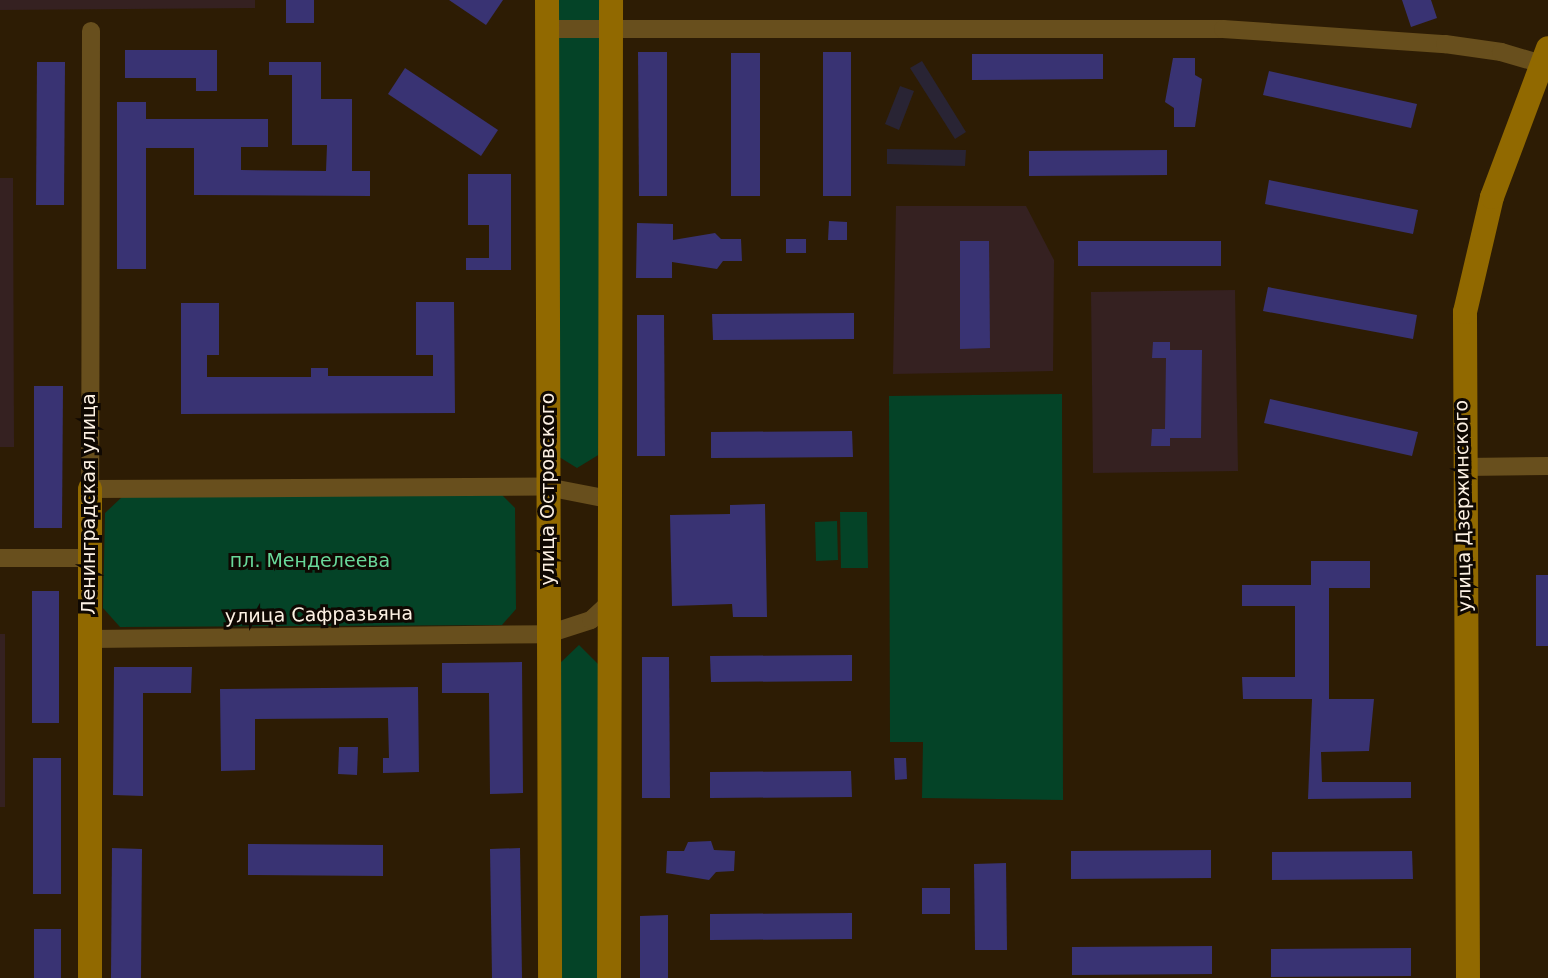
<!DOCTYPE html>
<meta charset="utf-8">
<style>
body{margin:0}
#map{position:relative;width:1548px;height:978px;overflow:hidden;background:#2d1c04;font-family:"DejaVu Sans",sans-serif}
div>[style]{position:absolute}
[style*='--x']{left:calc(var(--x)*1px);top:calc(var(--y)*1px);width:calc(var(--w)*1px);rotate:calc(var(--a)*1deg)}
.industrial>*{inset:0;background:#292434}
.education>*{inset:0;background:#352121}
.green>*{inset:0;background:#044327}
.building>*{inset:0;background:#393373}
.street>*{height:18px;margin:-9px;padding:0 9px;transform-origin:9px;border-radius:9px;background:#684f1d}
.secondary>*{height:24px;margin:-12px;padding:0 12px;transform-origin:12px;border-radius:12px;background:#916900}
span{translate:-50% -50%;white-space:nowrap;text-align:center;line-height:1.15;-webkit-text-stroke:6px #0f0802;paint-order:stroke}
.street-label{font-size:19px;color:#fdf1e3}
.park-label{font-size:19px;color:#69d89a}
</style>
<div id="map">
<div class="industrial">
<div style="clip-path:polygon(922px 61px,966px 132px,955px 139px,910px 68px)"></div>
<div style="clip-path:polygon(900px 86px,914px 91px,899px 130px,885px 124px)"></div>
<div style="clip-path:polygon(887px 149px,966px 150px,965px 166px,887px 164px)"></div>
</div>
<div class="education">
<div style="clip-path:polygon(0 0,255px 0,255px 8px,0 10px)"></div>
<div style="clip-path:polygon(0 178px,13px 178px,14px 447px,0 447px)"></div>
<div style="clip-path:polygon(896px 206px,1026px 206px,1054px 260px,1053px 371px,893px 374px)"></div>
<div style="clip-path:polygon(1235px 290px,1238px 471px,1093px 473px,1091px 292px)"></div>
<div style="clip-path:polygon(0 634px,5px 634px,5px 807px,0 807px)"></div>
</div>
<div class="green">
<div style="clip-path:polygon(557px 0,600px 0,600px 23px,557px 25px)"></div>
<div style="clip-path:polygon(600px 29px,600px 454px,577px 468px,556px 455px,557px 31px)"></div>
<div style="clip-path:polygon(1062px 394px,1063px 800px,922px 798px,923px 742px,890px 742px,889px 396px)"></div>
<div style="clip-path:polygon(502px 495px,515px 508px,516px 609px,502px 625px,120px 627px,103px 608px,105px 513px,122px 497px)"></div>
<div style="clip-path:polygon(840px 512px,867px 512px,868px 568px,841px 568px)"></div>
<div style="clip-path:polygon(837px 521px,838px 560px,816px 561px,815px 522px)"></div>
<div style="clip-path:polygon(579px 645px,599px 665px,599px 978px,559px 978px,558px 665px)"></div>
</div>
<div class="building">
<div style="clip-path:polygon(286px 0,314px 0,314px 23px,286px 23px)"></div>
<div style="clip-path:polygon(449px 0,503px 0,486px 25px)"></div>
<div style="clip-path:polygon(1402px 0,1431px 0,1437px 18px,1411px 27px)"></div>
<div style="clip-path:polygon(125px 50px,217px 50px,217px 91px,196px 91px,196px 78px,125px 78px)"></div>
<div style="clip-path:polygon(638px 52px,667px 52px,667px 196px,639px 196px)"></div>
<div style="clip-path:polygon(823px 52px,851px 52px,851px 196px,823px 196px)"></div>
<div style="clip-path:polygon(731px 53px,760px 53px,760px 196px,731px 196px)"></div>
<div style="clip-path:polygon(972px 54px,1103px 54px,1103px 79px,972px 80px)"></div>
<div style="clip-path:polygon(1173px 58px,1195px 58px,1195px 75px,1202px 79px,1195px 127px,1174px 127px,1174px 108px,1165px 102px)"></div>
<div style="clip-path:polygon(37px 62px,65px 62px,64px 205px,36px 205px)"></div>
<div style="clip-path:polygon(269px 62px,321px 62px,321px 99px,352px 99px,352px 171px,370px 171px,370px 196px,194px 195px,194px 148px,146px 148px,146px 269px,117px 269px,117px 102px,146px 102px,146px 119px,268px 119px,268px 147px,241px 147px,241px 170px,326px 171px,327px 145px,292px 145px,292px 75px,269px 75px)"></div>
<div style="clip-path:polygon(405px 68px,498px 130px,481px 156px,388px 94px)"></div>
<div style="clip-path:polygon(1269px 71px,1417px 104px,1411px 128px,1263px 95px)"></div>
<div style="clip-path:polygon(1167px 150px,1167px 175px,1029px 176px,1029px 151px)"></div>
<div style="clip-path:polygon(468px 174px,511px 174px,511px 270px,466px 270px,466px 258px,489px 258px,489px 225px,468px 225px)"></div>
<div style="clip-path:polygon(1269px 180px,1418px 210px,1413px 234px,1265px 204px)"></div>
<div style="clip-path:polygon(829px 221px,847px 222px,847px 240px,828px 240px)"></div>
<div style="clip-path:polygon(637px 223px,673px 224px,673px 240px,715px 233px,721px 239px,741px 239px,742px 261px,723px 261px,717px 269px,672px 262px,672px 278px,636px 278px)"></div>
<div style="clip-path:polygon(786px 239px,806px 239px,806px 253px,786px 253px)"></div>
<div style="clip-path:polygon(960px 241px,989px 241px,990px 348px,960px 349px)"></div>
<div style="clip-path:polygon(1078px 241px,1221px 241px,1221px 266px,1078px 266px)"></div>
<div style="clip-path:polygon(1268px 287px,1417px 315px,1413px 339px,1263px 311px)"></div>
<div style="clip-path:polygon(416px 302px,454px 302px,455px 413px,181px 414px,181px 303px,219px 303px,219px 355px,207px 355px,207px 377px,311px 377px,311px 368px,328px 368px,328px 376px,433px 376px,433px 355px,416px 355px)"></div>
<div style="clip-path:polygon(854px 313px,854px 339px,713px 340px,712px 314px)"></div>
<div style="clip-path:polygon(637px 315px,664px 315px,665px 456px,637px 456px)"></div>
<div style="clip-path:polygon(1153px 342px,1170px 342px,1170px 350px,1202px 350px,1201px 438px,1170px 438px,1170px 446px,1151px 446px,1152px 429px,1165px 429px,1166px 358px,1152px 358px)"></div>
<div style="clip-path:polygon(34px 386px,63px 386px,62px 528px,34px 528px)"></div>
<div style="clip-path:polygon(1270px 399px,1418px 432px,1412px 456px,1264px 423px)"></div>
<div style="clip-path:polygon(852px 431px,853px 457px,711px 458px,711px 432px)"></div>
<div style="clip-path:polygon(765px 504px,767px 617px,733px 617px,732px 604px,672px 606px,670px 515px,730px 514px,730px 505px)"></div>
<div style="clip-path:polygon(1311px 561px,1370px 561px,1370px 588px,1329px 588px,1329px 699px,1374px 699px,1369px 751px,1321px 752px,1322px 782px,1411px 782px,1411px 798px,1308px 799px,1312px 699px,1243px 699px,1242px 677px,1295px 677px,1295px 606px,1242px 606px,1242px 585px,1311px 585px)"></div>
<div style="clip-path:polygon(1536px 575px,1548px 575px,1548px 646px,1536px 646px)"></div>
<div style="clip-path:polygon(32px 591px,59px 591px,59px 723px,32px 723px)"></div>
<div style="clip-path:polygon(852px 655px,852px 681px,711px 682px,710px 656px)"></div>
<div style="clip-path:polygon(642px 657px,669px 657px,670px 798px,642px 798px)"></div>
<div style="clip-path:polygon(522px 662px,523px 793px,490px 794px,489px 693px,442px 693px,442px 663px)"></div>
<div style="clip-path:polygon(114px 667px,192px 667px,191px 693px,143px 693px,143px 796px,113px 795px)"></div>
<div style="clip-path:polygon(418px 687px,419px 772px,383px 773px,383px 758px,389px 758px,388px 718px,255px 719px,255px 770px,221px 771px,220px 689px)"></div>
<div style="clip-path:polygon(339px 747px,358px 747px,357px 775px,338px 774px)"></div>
<div style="clip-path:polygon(33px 758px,61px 758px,61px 894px,33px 894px)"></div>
<div style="clip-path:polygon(894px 758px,906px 758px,907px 779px,895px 780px)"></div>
<div style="clip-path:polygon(851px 771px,852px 797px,710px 798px,710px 772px)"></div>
<div style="clip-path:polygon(711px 841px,714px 850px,735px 851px,734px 871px,716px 872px,709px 880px,666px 873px,667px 851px,684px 851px,688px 842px)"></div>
<div style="clip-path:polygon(248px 844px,383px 845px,383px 876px,248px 875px)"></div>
<div style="clip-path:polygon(112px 848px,142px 849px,141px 978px,111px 978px)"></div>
<div style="clip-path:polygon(520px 848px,522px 978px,492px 978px,490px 849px)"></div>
<div style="clip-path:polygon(1211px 850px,1211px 878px,1071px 879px,1071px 851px)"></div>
<div style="clip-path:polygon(1412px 851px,1413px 879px,1272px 880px,1272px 852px)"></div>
<div style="clip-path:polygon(1006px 863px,1007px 950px,975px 950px,974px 864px)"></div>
<div style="clip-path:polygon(922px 888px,950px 888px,950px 914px,922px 914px)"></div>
<div style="clip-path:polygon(852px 913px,852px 939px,710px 940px,710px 914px)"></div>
<div style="clip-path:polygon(668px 915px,668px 978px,640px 978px,640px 916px)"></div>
<div style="clip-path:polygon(34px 929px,61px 929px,61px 978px,34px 978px)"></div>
<div style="clip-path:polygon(1212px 946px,1212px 974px,1072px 975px,1072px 947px)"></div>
<div style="clip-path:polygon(1411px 948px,1411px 976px,1271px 977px,1271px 949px)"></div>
</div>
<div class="street">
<div style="--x:548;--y:29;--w:675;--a:0"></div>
<div style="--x:1223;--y:29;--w:223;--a:3.9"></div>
<div style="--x:1445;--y:44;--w:57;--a:8.1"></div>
<div style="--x:1501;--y:52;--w:43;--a:16.3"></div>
<div style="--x:91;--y:31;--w:458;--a:90.1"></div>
<div style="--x:90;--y:489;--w:457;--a:-0.3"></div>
<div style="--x:547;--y:487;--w:62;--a:11.1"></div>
<div style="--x:1464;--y:467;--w:84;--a:-0.7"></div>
<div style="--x:0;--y:558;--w:90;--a:0"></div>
<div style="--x:90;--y:639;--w:458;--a:-0.6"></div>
<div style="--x:548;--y:634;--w:45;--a:-18"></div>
<div style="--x:591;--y:620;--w:23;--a:-43"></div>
</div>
<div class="secondary">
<div style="--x:547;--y:0;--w:978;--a:89.82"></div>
<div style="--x:90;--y:978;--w:489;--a:-90"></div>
<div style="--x:609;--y:978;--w:978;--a:-89.88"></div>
<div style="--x:1468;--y:978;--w:666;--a:-90.26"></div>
<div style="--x:1465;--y:312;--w:118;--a:-76.8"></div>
<div style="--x:1492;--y:197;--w:159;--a:-69.4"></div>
</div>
<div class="street-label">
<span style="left:548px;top:489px;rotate:-90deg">улица Островского</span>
<span style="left:89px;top:504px;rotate:-90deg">Ленинградская улица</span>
<span style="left:1463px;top:506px;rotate:-91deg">улица Дзержинского</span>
<span style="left:319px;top:615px;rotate:-1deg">улица Сафразьяна</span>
</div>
<div class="park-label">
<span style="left:310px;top:561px">пл. Менделеева</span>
</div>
</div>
